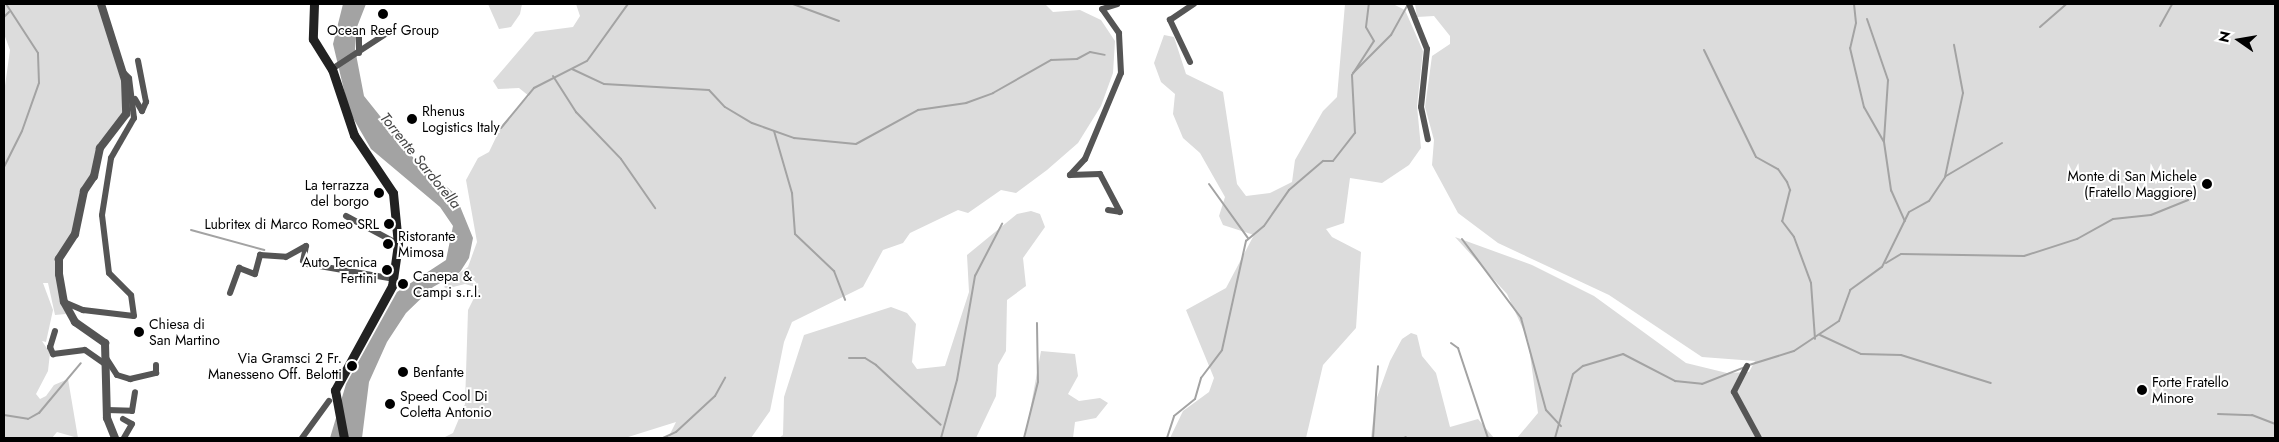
<!DOCTYPE html>
<style>
body{margin:0}
#map{position:relative;width:2279px;height:442px;overflow:hidden;background:#fff;font-family:Jost,sans-serif}
div>[style]{position:absolute}
[style*='--x']{left:calc(var(--x)*1px);top:calc(var(--y)*1px);width:calc(var(--w)*1px);rotate:calc(var(--a)*1deg)}
.green>*{inset:0;background:#dcdcdc}
.water>*{inset:0;background:#a3a3a3}
.stream>*{height:2px;margin:-1px;padding:0 1px;transform-origin:1px;border-radius:1px;background:#a3a3a3}
.minor>*{height:6px;margin:-3px;padding:0 3px;transform-origin:3px;border-radius:3px;background:#555}
.tertiary>*{height:8px;margin:-4px;padding:0 4px;transform-origin:4px;border-radius:4px;background:#555}
.secondary>*{height:9px;margin:-4.5px;padding:0 4.5px;transform-origin:4.5px;border-radius:4.5px;background:#222}
.dots>*{width:14px;height:14px;translate:-50% -50%;box-sizing:border-box;border:2px solid #fff;border-radius:50%}
span{translate:-50% -50%;white-space:nowrap;text-align:center;line-height:1.15;-webkit-text-stroke:4px #fff;paint-order:stroke}
.poi-label{font-size:14px;color:#000}
.left{translate:0 -50%;text-align:left}
.right{translate:-100% -50%;text-align:right}
.water-label{font-size:15px;color:#444;font-style:italic}
.frame{position:absolute;inset:0;border:5px solid #000;pointer-events:none}
.north{position:absolute;left:2214px;top:15px;width:50px;height:50px;-webkit-text-stroke:4px #fff;paint-order:stroke;rotate:283deg;font-size:14px;font-weight:700;line-height:20px;text-align:center;color:#000}
.north::after{content:'';display:block;margin:auto;width:18px;height:22px;background:#000;clip-path:polygon(50% 0,100% 100%,50% 72%,0 100%)}
</style>
<div id="map">
<div class="green">
<div style="clip-path:polygon(4px 4px,98px 4px,123px 86px,122px 119px,101px 140px,77px 228px,59px 253px,60px 301px,66px 314px,55px 315px,48px 283px,43px 283px,53px 310px,46px 342px,42px 341px,50px 353px,48px 371px,36px 394px,40px 399px,46px 396px,54px 385px,68px 379px,78px 438px,57px 432px,52px 438px,4px 438px,4px 93px,10px 50px,4px 34px)"></div>
<div style="clip-path:polygon(488px 4px,522px 4px,520px 14px,511px 27px,499px 29px)"></div>
<div style="clip-path:polygon(576px 4px,1045px 4px,1053px 12px,1080px 10px,1101px 20px,1115px 41px,1113px 73px,1101px 106px,1078px 143px,1047px 170px,1016px 193px,1001px 190px,968px 213px,958px 210px,910px 233px,903px 243px,883px 250px,863px 287px,792px 322px,784px 342px,770px 411px,751px 438px,668px 438px,676px 422px,625px 438px,443px 438px,453px 433px,465px 404px,468px 310px,479px 288px,465px 284px,445px 289px,444px 284px,468px 267px,477px 242px,466px 180px,478px 158px,489px 152px,502px 125px,529px 96px,519px 88px,498px 89px,493px 81px,535px 32px,573px 27px,580px 16px)"></div>
<div style="clip-path:polygon(1345px 4px,1393px 4px,1405px 10px,1423px 51px,1417px 106px,1421px 148px,1409px 165px,1382px 183px,1350px 178px,1344px 223px,1326px 229px,1332px 237px,1361px 252px,1356px 328px,1323px 365px,1306px 438px,1170px 438px,1183px 411px,1209px 392px,1214px 378px,1186px 310px,1226px 288px,1254px 235px,1223px 225px,1219px 216px,1225px 197px,1200px 153px,1183px 138px,1173px 114px,1175px 94px,1161px 82px,1154px 63px,1164px 35px,1174px 37px,1186px 74px,1223px 92px,1237px 184px,1246px 196px,1270px 193px,1292px 182px,1295px 160px,1323px 111px,1337px 97px)"></div>
<div style="clip-path:polygon(1415px 4px,2275px 4px,2275px 438px,1517px 438px,1538px 413px,1528px 340px,1507px 294px,1455px 237px,1532px 265px,1594px 296px,1686px 363px,1727px 373px,1749px 372px,1755px 361px,1702px 357px,1609px 295px,1498px 243px,1458px 213px,1432px 165px,1434px 140px,1425px 107px,1432px 56px,1450px 44px,1450px 36px,1434px 16px,1417px 17px)"></div>
<div style="clip-path:polygon(1031px 211px,1040px 214px,1045px 227px,1023px 258px,1026px 286px,1007px 300px,1006px 351px,998px 365px,996px 396px,976px 438px,779px 438px,783px 435px,784px 397px,804px 335px,891px 307px,907px 313px,916px 324px,912px 362px,917px 369px,945px 366px,969px 292px,967px 255px,1017px 214px)"></div>
<div style="clip-path:polygon(1411px 333px,1417px 335px,1422px 356px,1436px 373px,1450px 427px,1478px 419px,1494px 438px,1371px 438px,1375px 403px,1390px 361px,1402px 339px)"></div>
<div style="clip-path:polygon(1041px 351px,1075px 354px,1078px 376px,1068px 394px,1079px 401px,1100px 398px,1108px 403px,1096px 418px,1075px 422px,1073px 438px,1025px 438px)"></div>
</div>
<div class="water">
<div style="clip-path:polygon(343px 4px,366px 4px,357px 27px,355px 49px,364px 96px,416px 161px,455px 194px,473px 238px,469px 258px,460px 272px,433px 287px,406px 313px,387px 342px,369px 382px,362px 438px,330px 438px,346px 384px,397px 292px,446px 260px,453px 226px,440px 207px,371px 149px,349px 111px,333px 44px)"></div>
</div>
<div class="stream">
<div style="--x:793;--y:4;--w:49;--a:20.3"></div>
<div style="--x:1854;--y:4;--w:19;--a:84"></div>
<div style="--x:1856;--y:23;--w:26;--a:103"></div>
<div style="--x:1850;--y:48;--w:61;--a:76.7"></div>
<div style="--x:1864;--y:107;--w:40;--a:60.3"></div>
<div style="--x:1884;--y:142;--w:49;--a:81.7"></div>
<div style="--x:1891;--y:190;--w:34;--a:66"></div>
<div style="--x:4;--y:17;--w:7;--a:-45"></div>
<div style="--x:1867;--y:19;--w:65;--a:71"></div>
<div style="--x:1888;--y:80;--w:61;--a:93.8"></div>
<div style="--x:2160;--y:26;--w:25;--a:-61"></div>
<div style="--x:2040;--y:27;--w:35;--a:-41"></div>
<div style="--x:1704;--y:50;--w:119;--a:64.1"></div>
<div style="--x:1756;--y:157;--w:25;--a:29"></div>
<div style="--x:1778;--y:169;--w:16;--a:55"></div>
<div style="--x:1787;--y:182;--w:9;--a:69"></div>
<div style="--x:1790;--y:190;--w:32;--a:104"></div>
<div style="--x:1782;--y:221;--w:20;--a:53"></div>
<div style="--x:1794;--y:237;--w:49;--a:69.7"></div>
<div style="--x:1811;--y:283;--w:56;--a:85.9"></div>
<div style="--x:572;--y:69;--w:35;--a:25"></div>
<div style="--x:604;--y:84;--w:105;--a:3.3"></div>
<div style="--x:709;--y:90;--w:23;--a:47"></div>
<div style="--x:725;--y:107;--w:31;--a:31"></div>
<div style="--x:752;--y:123;--w:45;--a:19.7"></div>
<div style="--x:794;--y:138;--w:62;--a:5.5"></div>
<div style="--x:856;--y:144;--w:71;--a:-28.7"></div>
<div style="--x:918;--y:110;--w:49;--a:-8.3"></div>
<div style="--x:966;--y:103;--w:29;--a:-20"></div>
<div style="--x:993;--y:93;--w:67;--a:-29.6"></div>
<div style="--x:1051;--y:60;--w:26;--a:-2"></div>
<div style="--x:1077;--y:59;--w:15;--a:-28"></div>
<div style="--x:1090;--y:52;--w:15;--a:11"></div>
<div style="--x:1353;--y:73;--w:54;--a:-45"></div>
<div style="--x:1391;--y:35;--w:33;--a:-61"></div>
<div style="--x:553;--y:76;--w:43;--a:57.4"></div>
<div style="--x:576;--y:112;--w:65;--a:46.2"></div>
<div style="--x:621;--y:159;--w:60;--a:55.2"></div>
<div style="--x:501;--y:128;--w:52;--a:-50.5"></div>
<div style="--x:534;--y:88;--w:59;--a:-27"></div>
<div style="--x:587;--y:61;--w:70;--a:-54.3"></div>
<div style="--x:774;--y:131;--w:65;--a:73.8"></div>
<div style="--x:792;--y:193;--w:41;--a:85.8"></div>
<div style="--x:795;--y:234;--w:54;--a:43.5"></div>
<div style="--x:834;--y:271;--w:31;--a:69"></div>
<div style="--x:4;--y:167;--w:40;--a:-63.4"></div>
<div style="--x:22;--y:131;--w:51;--a:-70.5"></div>
<div style="--x:39;--y:83;--w:30;--a:-92"></div>
<div style="--x:38;--y:53;--w:59;--a:-123.1"></div>
<div style="--x:1946;--y:176;--w:65;--a:-30.5"></div>
<div style="--x:1209;--y:184;--w:67;--a:54.2"></div>
<div style="--x:191;--y:230;--w:76;--a:15.3"></div>
<div style="--x:1462;--y:239;--w:99;--a:53.2"></div>
<div style="--x:1521;--y:318;--w:95;--a:74.8"></div>
<div style="--x:1546;--y:410;--w:22;--a:47"></div>
<div style="--x:1886;--y:263;--w:17;--a:-31"></div>
<div style="--x:1901;--y:254;--w:123;--a:0.9"></div>
<div style="--x:2024;--y:256;--w:56;--a:-17.8"></div>
<div style="--x:2077;--y:239;--w:41;--a:-29.1"></div>
<div style="--x:2113;--y:219;--w:38;--a:-6"></div>
<div style="--x:2151;--y:215;--w:40;--a:-22"></div>
<div style="--x:1820;--y:335;--w:45;--a:24.9"></div>
<div style="--x:1861;--y:354;--w:40;--a:1.4"></div>
<div style="--x:1901;--y:355;--w:94;--a:17.3"></div>
<div style="--x:1451;--y:343;--w:9;--a:36"></div>
<div style="--x:1458;--y:348;--w:95;--a:71.6"></div>
<div style="--x:849;--y:358;--w:16;--a:0"></div>
<div style="--x:865;--y:358;--w:13;--a:32"></div>
<div style="--x:876;--y:365;--w:88;--a:42.7"></div>
<div style="--x:1749;--y:365;--w:47;--a:-17.3"></div>
<div style="--x:1794;--y:351;--w:54;--a:-33.7"></div>
<div style="--x:1839;--y:321;--w:33;--a:-70"></div>
<div style="--x:1850;--y:290;--w:39;--a:-36"></div>
<div style="--x:1882;--y:267;--w:61;--a:-63.9"></div>
<div style="--x:1909;--y:212;--w:23;--a:-29"></div>
<div style="--x:1929;--y:201;--w:29;--a:-56"></div>
<div style="--x:1945;--y:177;--w:86;--a:-77.9"></div>
<div style="--x:1963;--y:93;--w:49;--a:-100.6"></div>
<div style="--x:2218;--y:414;--w:34;--a:2"></div>
<div style="--x:2252;--y:415;--w:25;--a:21"></div>
<div style="--x:4;--y:415;--w:24;--a:9"></div>
<div style="--x:28;--y:419;--w:13;--a:-29"></div>
<div style="--x:39;--y:413;--w:65;--a:-50"></div>
<div style="--x:663;--y:438;--w:14;--a:-25"></div>
<div style="--x:676;--y:432;--w:53;--a:-42.7"></div>
<div style="--x:715;--y:396;--w:21;--a:-61"></div>
<div style="--x:941;--y:438;--w:60;--a:-74.6"></div>
<div style="--x:957;--y:380;--w:106;--a:-80.2"></div>
<div style="--x:975;--y:276;--w:59;--a:-62.6"></div>
<div style="--x:1024;--y:438;--w:58;--a:-76"></div>
<div style="--x:1038;--y:382;--w:59;--a:-91"></div>
<div style="--x:1167;--y:438;--w:23;--a:-72"></div>
<div style="--x:1174;--y:416;--w:27;--a:-39"></div>
<div style="--x:1195;--y:399;--w:22;--a:-74"></div>
<div style="--x:1201;--y:378;--w:35;--a:-53"></div>
<div style="--x:1222;--y:350;--w:112;--a:-77.6"></div>
<div style="--x:1246;--y:241;--w:23;--a:-40"></div>
<div style="--x:1264;--y:226;--w:44;--a:-55.2"></div>
<div style="--x:1289;--y:190;--w:45;--a:-40.5"></div>
<div style="--x:1323;--y:161;--w:10;--a:0"></div>
<div style="--x:1333;--y:161;--w:36;--a:-52"></div>
<div style="--x:1355;--y:133;--w:58;--a:-93"></div>
<div style="--x:1352;--y:75;--w:40;--a:-57.1"></div>
<div style="--x:1374;--y:41;--w:16;--a:-120"></div>
<div style="--x:1366;--y:27;--w:23;--a:-83"></div>
<div style="--x:1373;--y:438;--w:72;--a:-86"></div>
<div style="--x:1404;--y:438;--w:2;--a:-27"></div>
<div style="--x:1555;--y:438;--w:66;--a:-74.3"></div>
<div style="--x:1573;--y:374;--w:13;--a:-39"></div>
<div style="--x:1583;--y:366;--w:42;--a:-16.7"></div>
<div style="--x:1623;--y:354;--w:59;--a:27.4"></div>
<div style="--x:1675;--y:381;--w:27;--a:6"></div>
<div style="--x:1702;--y:384;--w:46;--a:-21.6"></div>
</div>
<div class="minor">
<div style="--x:1409;--y:4;--w:48;--a:68.2"></div>
<div style="--x:1427;--y:49;--w:58;--a:95.9"></div>
<div style="--x:1421;--y:107;--w:33;--a:78"></div>
<div style="--x:359;--y:37;--w:16;--a:90"></div>
<div style="--x:1190;--y:62;--w:47;--a:-115.5"></div>
<div style="--x:1170;--y:20;--w:29;--a:-34"></div>
<div style="--x:332;--y:69;--w:69;--a:-33.2"></div>
<div style="--x:135;--y:99;--w:14;--a:60"></div>
<div style="--x:142;--y:111;--w:10;--a:-66"></div>
<div style="--x:146;--y:102;--w:42;--a:-101"></div>
<div style="--x:1108;--y:210;--w:12;--a:9"></div>
<div style="--x:1120;--y:212;--w:43;--a:-117.8"></div>
<div style="--x:1100;--y:174;--w:30;--a:178"></div>
<div style="--x:1070;--y:175;--w:22;--a:-47"></div>
<div style="--x:1085;--y:159;--w:93;--a:-67.3"></div>
<div style="--x:1121;--y:73;--w:40;--a:-92.9"></div>
<div style="--x:1119;--y:33;--w:29;--a:-125"></div>
<div style="--x:1102;--y:9;--w:16;--a:-18"></div>
<div style="--x:346;--y:216;--w:59;--a:28.3"></div>
<div style="--x:230;--y:293;--w:27;--a:-70"></div>
<div style="--x:239;--y:268;--w:17;--a:21"></div>
<div style="--x:255;--y:274;--w:20;--a:-75"></div>
<div style="--x:260;--y:255;--w:26;--a:4"></div>
<div style="--x:286;--y:257;--w:23;--a:-29"></div>
<div style="--x:306;--y:246;--w:15;--a:101"></div>
<div style="--x:303;--y:261;--w:6;--a:31"></div>
<div style="--x:308;--y:264;--w:88;--a:9.8"></div>
<div style="--x:64;--y:302;--w:21;--a:23"></div>
<div style="--x:83;--y:310;--w:51;--a:6.7"></div>
<div style="--x:134;--y:316;--w:21;--a:-98"></div>
<div style="--x:131;--y:295;--w:31;--a:-135"></div>
<div style="--x:109;--y:273;--w:58;--a:-96.9"></div>
<div style="--x:102;--y:215;--w:58;--a:-81"></div>
<div style="--x:111;--y:158;--w:46;--a:-60.1"></div>
<div style="--x:134;--y:118;--w:40;--a:-97.1"></div>
<div style="--x:129;--y:78;--w:10;--a:-135"></div>
<div style="--x:55;--y:331;--w:17;--a:107"></div>
<div style="--x:50;--y:347;--w:8;--a:67"></div>
<div style="--x:53;--y:354;--w:32;--a:-7"></div>
<div style="--x:85;--y:350;--w:24;--a:35"></div>
<div style="--x:106;--y:358;--w:20;--a:57"></div>
<div style="--x:117;--y:375;--w:14;--a:17"></div>
<div style="--x:130;--y:379;--w:27;--a:-13"></div>
<div style="--x:156;--y:373;--w:8;--a:-90"></div>
<div style="--x:1747;--y:366;--w:29;--a:117"></div>
<div style="--x:1734;--y:392;--w:52;--a:61.5"></div>
<div style="--x:107;--y:410;--w:25;--a:2"></div>
<div style="--x:132;--y:411;--w:19;--a:-81"></div>
<div style="--x:123;--y:419;--w:10;--a:29"></div>
<div style="--x:132;--y:424;--w:16;--a:120"></div>
<div style="--x:302;--y:438;--w:46;--a:-53.9"></div>
</div>
<div class="tertiary">
<div style="--x:101;--y:4;--w:80;--a:72.5"></div>
<div style="--x:125;--y:80;--w:34;--a:88"></div>
<div style="--x:126;--y:114;--w:43;--a:127.4"></div>
<div style="--x:100;--y:148;--w:29;--a:102"></div>
<div style="--x:94;--y:176;--w:18;--a:124"></div>
<div style="--x:84;--y:191;--w:44;--a:101.8"></div>
<div style="--x:75;--y:234;--w:30;--a:123"></div>
<div style="--x:59;--y:259;--w:15;--a:90"></div>
<div style="--x:59;--y:274;--w:28;--a:80"></div>
<div style="--x:64;--y:302;--w:23;--a:61"></div>
<div style="--x:75;--y:322;--w:37;--a:35"></div>
<div style="--x:105;--y:343;--w:75;--a:88.5"></div>
<div style="--x:107;--y:418;--w:22;--a:68"></div>
</div>
<div class="secondary">
<div style="--x:314;--y:4;--w:35;--a:92"></div>
<div style="--x:313;--y:39;--w:36;--a:58"></div>
<div style="--x:332;--y:69;--w:70;--a:71.6"></div>
<div style="--x:354;--y:135;--w:70;--a:56.1"></div>
<div style="--x:393;--y:193;--w:51;--a:84.4"></div>
<div style="--x:398;--y:244;--w:42;--a:98.1"></div>
<div style="--x:392;--y:286;--w:119;--a:118.7"></div>
<div style="--x:335;--y:390;--w:49;--a:79.4"></div>
</div>
<div class="dots">
<div style="left:383px;top:14px;background:#000"></div>
<div style="left:412px;top:119px;background:#000"></div>
<div style="left:2207px;top:184px;background:#000"></div>
<div style="left:379px;top:193px;background:#000"></div>
<div style="left:389px;top:224px;background:#000"></div>
<div style="left:388px;top:244px;background:#000"></div>
<div style="left:387px;top:270px;background:#000"></div>
<div style="left:403px;top:284px;background:#000"></div>
<div style="left:139px;top:332px;background:#000"></div>
<div style="left:352px;top:366px;background:#000"></div>
<div style="left:403px;top:372px;background:#000"></div>
<div style="left:2142px;top:390px;background:#000"></div>
<div style="left:390px;top:404px;background:#000"></div>
</div>
<div class="poi-label">
<span style="left:383px;top:30px">Ocean Reef Group</span>
<span class="left" style="left:422px;top:119px">Rhenus<br>Logistics Italy</span>
<span class="right" style="left:2197px;top:184px">Monte di San Michele<br>(Fratello Maggiore)</span>
<span class="right" style="left:369px;top:193px">La terrazza<br>del borgo</span>
<span class="right" style="left:379px;top:224px">Lubritex di Marco Romeo SRL</span>
<span class="left" style="left:398px;top:244px">Ristorante<br>Mimosa</span>
<span class="right" style="left:377px;top:270px">Auto Tecnica<br>Fertini</span>
<span class="left" style="left:413px;top:284px">Canepa &amp;<br>Campi s.r.l.</span>
<span class="left" style="left:149px;top:332px">Chiesa di<br>San Martino</span>
<span class="right" style="left:342px;top:366px">Via Gramsci 2 Fr.<br>Manesseno Off. Belotti</span>
<span class="left" style="left:413px;top:372px">Benfante</span>
<span class="left" style="left:2152px;top:390px">Forte Fratello<br>Minore</span>
<span class="left" style="left:400px;top:404px">Speed Cool Di<br>Coletta Antonio</span>
</div>
<div class="water-label">
<span style="left:420px;top:161px;rotate:51deg">Torrente Sardorella</span>
</div>
<div class="frame"></div>
<div class="north">N</div>
</div>
